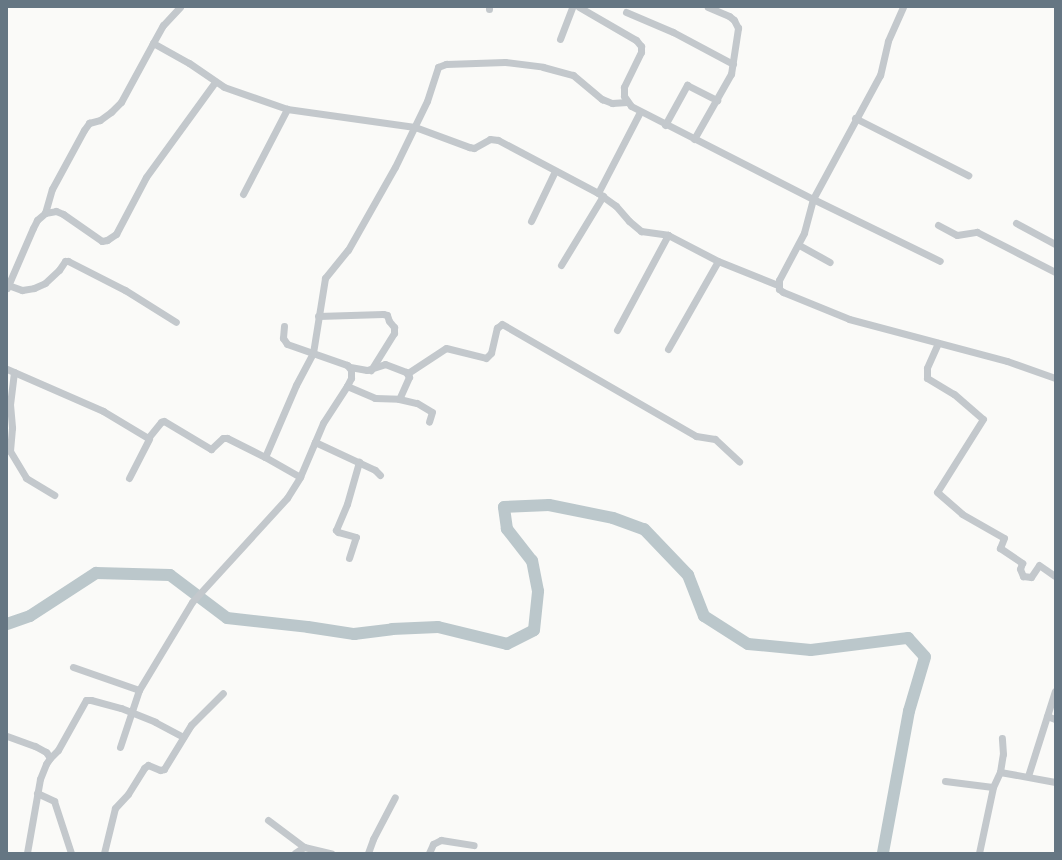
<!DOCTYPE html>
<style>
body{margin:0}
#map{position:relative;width:1062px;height:860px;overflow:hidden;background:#fafaf8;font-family:"Open Sans",sans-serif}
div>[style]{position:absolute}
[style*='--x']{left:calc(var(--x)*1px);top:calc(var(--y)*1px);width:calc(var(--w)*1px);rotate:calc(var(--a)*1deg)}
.river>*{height:12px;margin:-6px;padding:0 6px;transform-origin:6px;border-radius:6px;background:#bbc7cb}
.minor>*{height:7px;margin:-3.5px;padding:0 3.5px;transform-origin:3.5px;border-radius:3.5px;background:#c3c8cc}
span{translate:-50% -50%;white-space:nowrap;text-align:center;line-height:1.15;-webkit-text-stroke:4px #fff;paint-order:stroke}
.frame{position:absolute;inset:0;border:8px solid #657683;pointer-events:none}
</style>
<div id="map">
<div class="river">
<div style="--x:7;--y:624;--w:24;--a:-19"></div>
<div style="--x:30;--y:616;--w:79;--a:-33.1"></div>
<div style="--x:96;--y:573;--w:74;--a:1.5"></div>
<div style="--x:170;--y:575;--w:71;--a:37"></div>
<div style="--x:227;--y:618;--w:81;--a:6.3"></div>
<div style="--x:308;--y:627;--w:47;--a:8.7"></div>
<div style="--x:354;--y:634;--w:38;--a:-7"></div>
<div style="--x:392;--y:629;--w:46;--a:-2.5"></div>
<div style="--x:438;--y:627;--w:71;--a:13.8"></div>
<div style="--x:507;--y:644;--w:30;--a:-27"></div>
<div style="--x:534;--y:630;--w:39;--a:-84"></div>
<div style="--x:538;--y:591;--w:31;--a:-101"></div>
<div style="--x:532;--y:561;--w:41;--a:-128"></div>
<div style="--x:507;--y:529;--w:22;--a:-98"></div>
<div style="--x:504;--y:507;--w:45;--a:-2.5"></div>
<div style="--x:549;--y:505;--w:65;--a:11.5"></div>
<div style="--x:613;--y:518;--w:33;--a:20"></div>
<div style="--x:644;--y:529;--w:64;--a:46.3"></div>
<div style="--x:688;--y:575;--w:44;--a:68.7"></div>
<div style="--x:704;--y:616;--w:52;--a:32.5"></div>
<div style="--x:748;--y:644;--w:63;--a:5.4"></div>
<div style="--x:811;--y:650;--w:98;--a:-7.1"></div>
<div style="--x:908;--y:638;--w:25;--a:48"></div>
<div style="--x:925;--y:657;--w:56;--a:106.5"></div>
<div style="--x:909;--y:711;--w:144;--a:100.4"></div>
</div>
<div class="minor">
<div style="--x:180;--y:7;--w:25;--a:133"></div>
<div style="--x:163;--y:25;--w:21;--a:119"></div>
<div style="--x:153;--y:43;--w:41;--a:29.1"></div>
<div style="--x:189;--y:63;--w:42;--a:34.4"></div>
<div style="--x:224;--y:87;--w:67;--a:19.2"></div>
<div style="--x:287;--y:109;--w:129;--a:8"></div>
<div style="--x:415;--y:127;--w:58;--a:20.3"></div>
<div style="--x:469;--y:147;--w:5;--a:11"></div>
<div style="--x:474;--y:148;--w:18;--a:-29"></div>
<div style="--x:490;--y:139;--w:8;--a:7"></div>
<div style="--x:498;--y:140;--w:113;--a:27.9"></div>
<div style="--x:598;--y:193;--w:22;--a:36"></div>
<div style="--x:616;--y:206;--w:20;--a:49"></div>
<div style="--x:629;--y:221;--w:16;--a:40"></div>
<div style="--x:641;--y:231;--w:27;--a:8"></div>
<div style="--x:668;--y:235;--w:56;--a:27.5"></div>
<div style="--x:718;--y:261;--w:65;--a:21.8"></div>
<div style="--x:579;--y:7;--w:66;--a:30.1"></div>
<div style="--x:636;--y:40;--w:8;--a:50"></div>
<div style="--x:641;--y:46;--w:6;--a:90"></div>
<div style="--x:641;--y:52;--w:39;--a:116"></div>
<div style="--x:624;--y:87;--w:9;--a:90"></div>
<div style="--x:624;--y:96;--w:12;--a:55"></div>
<div style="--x:631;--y:106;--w:204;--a:27.1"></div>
<div style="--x:813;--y:199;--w:35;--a:105"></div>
<div style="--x:804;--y:233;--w:53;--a:118"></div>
<div style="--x:779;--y:280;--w:9;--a:90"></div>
<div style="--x:779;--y:289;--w:5;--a:37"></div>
<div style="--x:783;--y:292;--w:71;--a:22.2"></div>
<div style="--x:849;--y:319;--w:163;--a:14.9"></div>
<div style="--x:1007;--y:361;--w:51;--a:19.5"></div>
<div style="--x:903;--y:7;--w:37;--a:114"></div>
<div style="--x:888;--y:41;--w:35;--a:103"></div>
<div style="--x:880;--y:75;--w:141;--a:118.4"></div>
<div style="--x:813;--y:199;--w:141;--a:26"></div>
<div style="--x:489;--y:9;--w:2;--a:-90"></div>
<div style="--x:626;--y:12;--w:51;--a:23.1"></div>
<div style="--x:673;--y:32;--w:68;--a:28.1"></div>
<div style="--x:560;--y:39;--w:34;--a:-69"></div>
<div style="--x:855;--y:118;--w:127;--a:26.8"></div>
<div style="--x:665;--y:125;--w:46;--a:-61.2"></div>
<div style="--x:687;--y:85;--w:34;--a:27"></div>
<div style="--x:694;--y:139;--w:75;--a:-60.4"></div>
<div style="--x:731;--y:74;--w:47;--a:-81.3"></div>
<div style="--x:738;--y:28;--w:9;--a:-117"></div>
<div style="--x:734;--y:20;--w:6;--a:-141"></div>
<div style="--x:729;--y:16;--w:23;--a:-157"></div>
<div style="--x:598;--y:193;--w:91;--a:-62.6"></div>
<div style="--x:243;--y:194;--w:96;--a:-62.6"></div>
<div style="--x:45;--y:213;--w:25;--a:-74"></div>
<div style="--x:52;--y:189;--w:67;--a:-61.5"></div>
<div style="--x:84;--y:130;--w:9;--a:-54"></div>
<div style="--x:89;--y:123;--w:11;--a:-15"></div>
<div style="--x:100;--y:120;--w:14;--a:-36"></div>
<div style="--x:111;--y:112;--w:14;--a:-45"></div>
<div style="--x:121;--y:102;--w:67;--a:-61.5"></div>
<div style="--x:531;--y:221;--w:55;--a:-64.4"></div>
<div style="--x:1016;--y:223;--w:44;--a:28.3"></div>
<div style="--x:938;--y:225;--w:21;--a:28"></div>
<div style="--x:957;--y:235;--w:20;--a:-9"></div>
<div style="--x:977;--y:232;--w:88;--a:27.1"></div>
<div style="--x:799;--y:245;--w:35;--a:29"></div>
<div style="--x:561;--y:265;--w:81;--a:-58.7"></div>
<div style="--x:8;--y:285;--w:15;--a:20"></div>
<div style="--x:22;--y:290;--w:12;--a:-9"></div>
<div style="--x:34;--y:288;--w:12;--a:-24"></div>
<div style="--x:45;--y:283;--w:19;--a:-43"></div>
<div style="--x:59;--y:270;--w:11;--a:-56"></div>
<div style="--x:65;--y:261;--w:3;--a:0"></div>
<div style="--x:68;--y:261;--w:64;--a:27"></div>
<div style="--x:125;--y:290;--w:60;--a:32.1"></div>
<div style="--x:7;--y:288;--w:65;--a:-66.6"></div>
<div style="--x:33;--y:228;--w:9;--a:-63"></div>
<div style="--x:37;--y:220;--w:11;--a:-41"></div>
<div style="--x:45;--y:213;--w:11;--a:-10"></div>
<div style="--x:56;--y:211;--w:8;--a:23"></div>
<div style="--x:63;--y:214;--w:47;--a:34.7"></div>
<div style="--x:102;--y:241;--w:5;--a:-11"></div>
<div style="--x:107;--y:240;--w:11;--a:-34"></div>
<div style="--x:116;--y:234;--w:64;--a:-62.2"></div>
<div style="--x:146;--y:177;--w:117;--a:-54"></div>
<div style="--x:318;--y:316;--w:65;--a:-1.8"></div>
<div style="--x:383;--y:314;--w:4;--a:14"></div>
<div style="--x:387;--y:315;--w:6;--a:72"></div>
<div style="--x:389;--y:321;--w:8;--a:50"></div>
<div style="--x:394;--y:327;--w:6;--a:90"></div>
<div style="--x:394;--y:333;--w:44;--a:121.9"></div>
<div style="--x:284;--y:326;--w:12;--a:95"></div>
<div style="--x:283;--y:338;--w:7;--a:56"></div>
<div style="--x:287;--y:344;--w:64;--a:19.3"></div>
<div style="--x:347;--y:365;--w:6;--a:51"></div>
<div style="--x:351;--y:370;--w:8;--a:90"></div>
<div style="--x:351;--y:378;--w:9;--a:117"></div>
<div style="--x:347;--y:386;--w:44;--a:123"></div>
<div style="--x:323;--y:423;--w:21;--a:113"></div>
<div style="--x:315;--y:442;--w:66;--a:25"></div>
<div style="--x:375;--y:470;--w:7;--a:45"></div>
<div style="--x:617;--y:330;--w:108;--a:-61.8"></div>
<div style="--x:938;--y:343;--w:27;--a:114"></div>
<div style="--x:927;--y:368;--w:10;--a:90"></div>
<div style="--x:927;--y:378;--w:31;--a:31"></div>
<div style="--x:954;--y:394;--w:38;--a:41"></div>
<div style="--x:983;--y:419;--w:86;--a:122.2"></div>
<div style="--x:937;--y:492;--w:33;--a:41"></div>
<div style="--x:962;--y:514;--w:48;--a:29.7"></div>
<div style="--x:1004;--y:538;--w:11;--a:112"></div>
<div style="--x:1000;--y:548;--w:27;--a:34"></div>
<div style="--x:1022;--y:563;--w:6;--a:108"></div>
<div style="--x:1020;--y:569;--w:8;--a:67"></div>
<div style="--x:1023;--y:576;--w:8;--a:7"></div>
<div style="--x:1031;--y:577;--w:14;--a:-56"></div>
<div style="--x:1039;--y:565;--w:19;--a:35"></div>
<div style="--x:668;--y:349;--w:101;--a:-60.4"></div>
<div style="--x:350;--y:367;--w:17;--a:10"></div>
<div style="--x:367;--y:370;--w:19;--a:-18"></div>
<div style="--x:385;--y:364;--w:22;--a:21"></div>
<div style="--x:406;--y:372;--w:6;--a:59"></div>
<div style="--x:409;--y:377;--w:24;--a:114"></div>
<div style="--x:7;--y:369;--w:105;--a:23.6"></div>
<div style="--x:103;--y:411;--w:52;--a:31"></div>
<div style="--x:148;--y:438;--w:21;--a:-51"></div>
<div style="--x:161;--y:422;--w:3;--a:-18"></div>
<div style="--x:164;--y:421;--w:55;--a:30.8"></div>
<div style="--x:211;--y:449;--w:16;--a:-43"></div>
<div style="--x:223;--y:438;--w:4;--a:0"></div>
<div style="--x:227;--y:438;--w:42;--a:26.6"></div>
<div style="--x:265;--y:457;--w:40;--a:29.7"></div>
<div style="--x:14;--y:372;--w:32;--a:97"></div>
<div style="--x:10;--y:404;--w:24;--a:85"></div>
<div style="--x:12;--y:428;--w:23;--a:95"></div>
<div style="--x:10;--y:451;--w:31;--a:59"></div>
<div style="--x:26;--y:478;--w:33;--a:31"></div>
<div style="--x:408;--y:373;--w:45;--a:-33.3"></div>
<div style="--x:446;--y:348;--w:41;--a:14"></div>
<div style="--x:486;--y:358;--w:7;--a:-45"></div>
<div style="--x:491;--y:353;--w:26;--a:-77"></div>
<div style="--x:497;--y:328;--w:6;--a:-39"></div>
<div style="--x:502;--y:324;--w:224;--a:30"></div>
<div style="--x:696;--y:436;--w:19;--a:9"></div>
<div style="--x:715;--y:439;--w:33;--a:43"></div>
<div style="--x:347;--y:386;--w:30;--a:23"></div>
<div style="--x:375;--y:398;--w:24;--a:2"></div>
<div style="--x:399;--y:399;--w:18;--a:13"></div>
<div style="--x:417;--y:403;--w:17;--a:31"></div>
<div style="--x:432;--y:412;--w:10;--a:107"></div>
<div style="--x:265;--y:457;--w:78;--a:-66.7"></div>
<div style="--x:296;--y:385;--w:36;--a:-62"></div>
<div style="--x:313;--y:353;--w:76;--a:-80.9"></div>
<div style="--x:325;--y:278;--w:36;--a:-51"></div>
<div style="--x:348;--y:250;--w:95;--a:-60.5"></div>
<div style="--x:395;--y:167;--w:73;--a:-64.1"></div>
<div style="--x:427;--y:101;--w:36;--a:-72"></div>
<div style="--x:438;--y:67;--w:9;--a:-21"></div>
<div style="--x:446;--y:64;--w:59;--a:-1.9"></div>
<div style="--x:505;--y:62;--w:38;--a:7"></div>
<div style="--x:543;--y:67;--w:31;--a:15"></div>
<div style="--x:573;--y:75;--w:38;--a:40"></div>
<div style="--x:602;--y:99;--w:11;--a:22"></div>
<div style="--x:612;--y:103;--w:15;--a:-4"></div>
<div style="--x:129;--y:478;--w:44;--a:-62.9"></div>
<div style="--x:349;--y:558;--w:22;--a:-72"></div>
<div style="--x:356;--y:537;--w:19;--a:-164"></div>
<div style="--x:338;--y:532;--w:3;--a:-135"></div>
<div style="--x:336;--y:530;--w:28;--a:-67"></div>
<div style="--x:347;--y:504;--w:44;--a:-74.1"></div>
<div style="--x:73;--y:667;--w:70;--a:19.2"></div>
<div style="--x:139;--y:690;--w:103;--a:-58.9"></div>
<div style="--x:192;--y:602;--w:141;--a:-47.6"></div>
<div style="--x:287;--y:498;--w:25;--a:-58"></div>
<div style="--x:300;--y:477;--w:38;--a:-67"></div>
<div style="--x:1047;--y:716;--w:9;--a:21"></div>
<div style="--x:7;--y:736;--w:30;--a:20"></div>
<div style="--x:35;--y:746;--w:13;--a:29"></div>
<div style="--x:46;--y:752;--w:7;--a:56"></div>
<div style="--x:50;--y:758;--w:7;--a:124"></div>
<div style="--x:46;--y:764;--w:16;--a:112"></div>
<div style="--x:40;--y:779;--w:75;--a:100"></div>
<div style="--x:120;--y:747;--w:60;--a:-71.6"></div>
<div style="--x:50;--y:758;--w:11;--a:-45"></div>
<div style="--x:58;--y:750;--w:57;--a:-60.8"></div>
<div style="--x:86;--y:700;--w:5;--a:0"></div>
<div style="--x:91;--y:700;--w:31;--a:15"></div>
<div style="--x:121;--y:708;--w:37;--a:22"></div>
<div style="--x:155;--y:722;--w:32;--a:28"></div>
<div style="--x:1000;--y:772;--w:56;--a:10.3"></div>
<div style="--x:1028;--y:776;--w:89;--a:-72.4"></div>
<div style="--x:945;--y:781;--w:48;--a:7.1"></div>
<div style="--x:37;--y:793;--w:19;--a:25"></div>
<div style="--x:54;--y:801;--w:55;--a:71.9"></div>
<div style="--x:268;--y:820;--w:45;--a:36.9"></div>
<div style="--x:104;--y:853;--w:46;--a:-76.3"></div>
<div style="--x:115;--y:808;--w:19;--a:-47"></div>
<div style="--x:128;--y:794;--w:31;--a:-58"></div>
<div style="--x:144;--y:768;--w:5;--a:-37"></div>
<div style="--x:148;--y:765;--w:13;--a:23"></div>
<div style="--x:160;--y:770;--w:4;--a:-14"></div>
<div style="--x:164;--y:769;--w:52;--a:-58.5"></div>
<div style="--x:191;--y:725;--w:45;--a:-45"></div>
<div style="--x:295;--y:853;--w:11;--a:-34"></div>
<div style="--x:304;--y:847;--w:28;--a:13"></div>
<div style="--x:368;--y:853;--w:15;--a:-70"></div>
<div style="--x:373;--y:839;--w:47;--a:-62.4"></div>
<div style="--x:429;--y:853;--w:10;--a:-66"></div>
<div style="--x:433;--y:844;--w:9;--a:-27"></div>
<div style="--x:441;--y:840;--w:33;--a:9"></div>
<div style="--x:979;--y:853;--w:67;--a:-78"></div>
<div style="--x:993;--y:787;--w:17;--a:-65"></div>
<div style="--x:1000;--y:772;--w:18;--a:-81"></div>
<div style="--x:1003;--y:754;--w:16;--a:-94"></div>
</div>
<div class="frame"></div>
</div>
